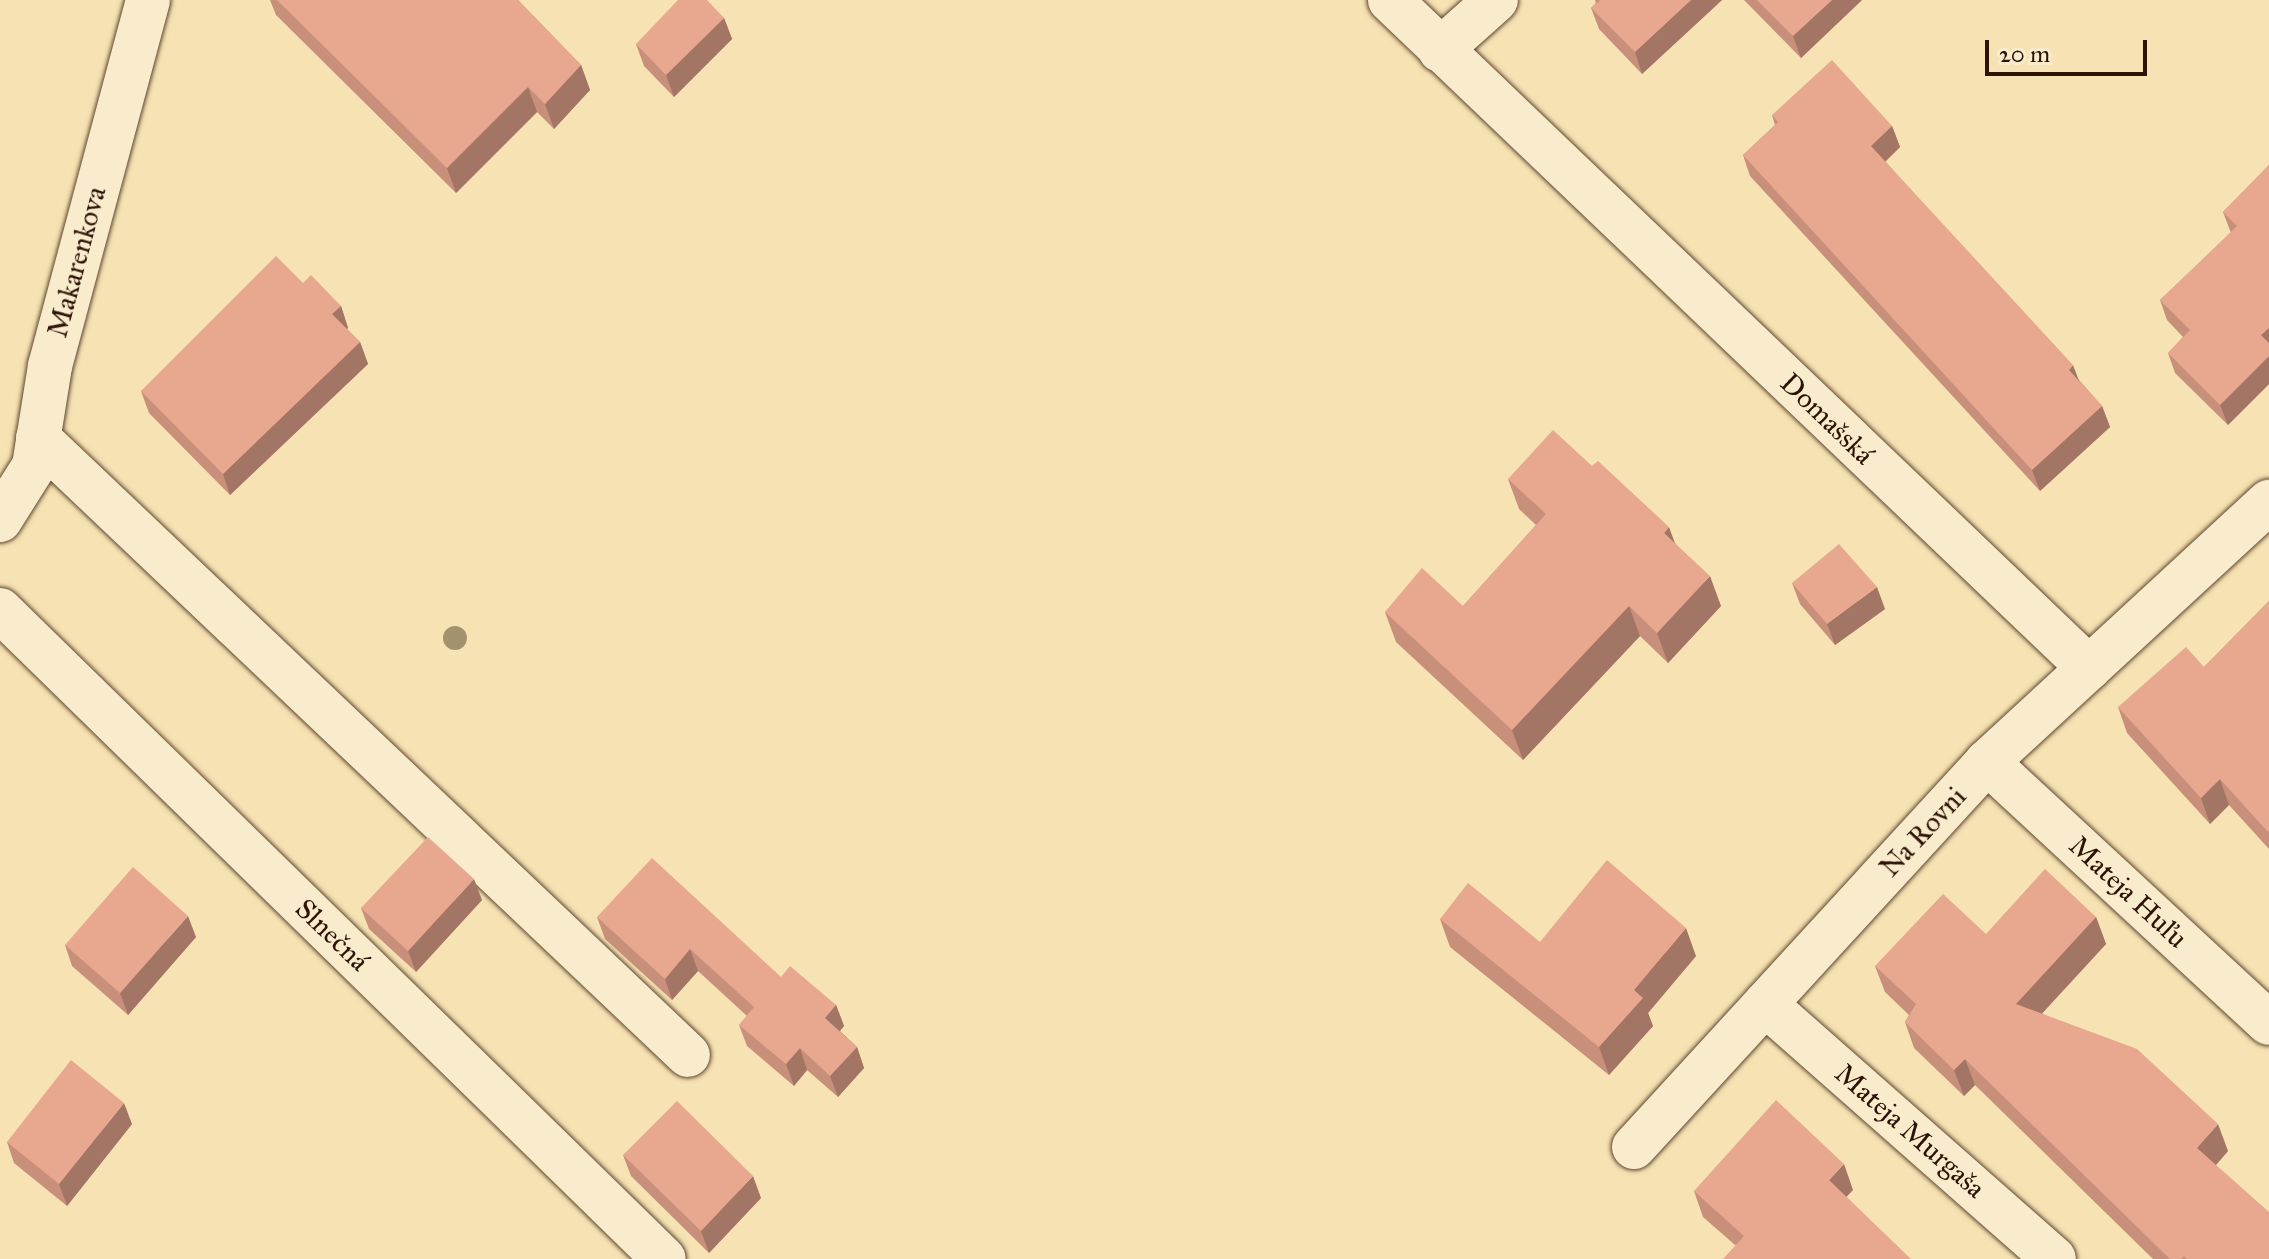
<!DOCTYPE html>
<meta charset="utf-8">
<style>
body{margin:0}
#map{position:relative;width:2269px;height:1259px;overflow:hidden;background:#f6e2b2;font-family:"IM FELL Great Primer",serif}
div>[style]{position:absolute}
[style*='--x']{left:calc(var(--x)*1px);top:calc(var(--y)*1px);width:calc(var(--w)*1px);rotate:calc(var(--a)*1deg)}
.roads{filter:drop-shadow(0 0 2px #5f4730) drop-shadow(0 0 2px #5f4730)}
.minor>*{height:44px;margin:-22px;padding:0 22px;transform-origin:22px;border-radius:22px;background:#f9eccd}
.trees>*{width:24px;height:24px;margin:-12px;border-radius:50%;background:#a2926d}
.wall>*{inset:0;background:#c8907b}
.shaded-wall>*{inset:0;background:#a27564}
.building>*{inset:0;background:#e8a78f}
span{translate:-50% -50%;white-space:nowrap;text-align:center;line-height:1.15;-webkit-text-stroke:6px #f9eccd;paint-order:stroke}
.street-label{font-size:28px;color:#2d1305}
.scale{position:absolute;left:1985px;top:40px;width:162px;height:36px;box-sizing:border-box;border:4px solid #2d1305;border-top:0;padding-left:10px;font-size:24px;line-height:28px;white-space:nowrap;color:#2d1305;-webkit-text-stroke:6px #f9eccd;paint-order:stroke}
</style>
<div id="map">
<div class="roads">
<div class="minor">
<div style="--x:1390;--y:0;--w:967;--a:43.7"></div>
<div style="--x:1440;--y:50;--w:75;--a:-41.8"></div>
<div style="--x:38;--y:438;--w:896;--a:43.51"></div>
<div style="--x:0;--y:520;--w:64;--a:-57.8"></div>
<div style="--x:34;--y:466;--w:101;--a:-80.9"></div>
<div style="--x:50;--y:366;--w:379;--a:-75"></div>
<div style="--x:0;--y:610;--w:928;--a:44.35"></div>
<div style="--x:1987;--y:762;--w:384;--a:42.8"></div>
<div style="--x:1765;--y:1004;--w:385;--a:41.4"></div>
<div style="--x:1634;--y:1147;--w:522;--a:-47.48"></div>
<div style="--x:1987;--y:762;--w:384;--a:-42.7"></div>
</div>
</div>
<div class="trees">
<div style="left:455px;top:638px"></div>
</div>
<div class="wall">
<div style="clip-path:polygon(270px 0,518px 0,581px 65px,590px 90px,554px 129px,537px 112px,456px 193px,276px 15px)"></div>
<div style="clip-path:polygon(1595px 0,1722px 0,1642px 74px,1599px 29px,1591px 8px,1596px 3px)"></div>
<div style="clip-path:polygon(1744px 0,1862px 0,1801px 58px)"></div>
<div style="clip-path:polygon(724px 18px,732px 39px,674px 97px,644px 66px,636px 44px)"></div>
<div style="clip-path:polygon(1772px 115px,1892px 126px,1900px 147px,1885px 161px,2102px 406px,2110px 427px,2040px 491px,1750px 176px,1743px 155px,1775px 125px)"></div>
<div style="clip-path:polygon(2269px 165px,2269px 384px,2228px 425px,2175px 373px,2168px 353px,2183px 337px,2167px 320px,2160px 300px,2231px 233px,2223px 212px)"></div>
<div style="clip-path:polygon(303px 283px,341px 306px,348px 328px,347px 329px,360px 342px,368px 364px,230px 495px,149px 413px,141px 391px)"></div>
<div style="clip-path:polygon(1592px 466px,1675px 543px,1721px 606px,1668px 663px,1640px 636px,1523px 760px,1396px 642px,1385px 612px,1463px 606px,1536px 525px,1519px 509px,1508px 479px)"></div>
<div style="clip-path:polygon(1792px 583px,1885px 609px,1835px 645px,1800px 604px)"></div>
<div style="clip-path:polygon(2269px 601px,2269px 849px,2229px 805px,2210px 824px,2127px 733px,2118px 707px,2204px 667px)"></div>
<div style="clip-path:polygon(482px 900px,416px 972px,369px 929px,361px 908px)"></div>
<div style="clip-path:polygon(597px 917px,781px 977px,836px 1005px,844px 1026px,840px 1031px,857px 1047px,864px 1068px,838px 1097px,807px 1070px,794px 1086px,747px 1046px,739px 1025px,747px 1016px,698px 971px,672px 1000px,605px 939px)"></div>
<div style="clip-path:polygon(2096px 917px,2106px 944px,2042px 1013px,2228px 1151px,2216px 1165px,2269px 1259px,2153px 1259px,1975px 1085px,1964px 1096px,1914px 1048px,1905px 1022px,1909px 1015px,1885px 992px,1875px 966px,1986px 934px)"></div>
<div style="clip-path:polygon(1440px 919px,1540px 942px,1696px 956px,1648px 1013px,1653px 1026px,1609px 1075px,1450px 947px)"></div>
<div style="clip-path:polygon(196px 937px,128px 1015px,72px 966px,65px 945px)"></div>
<div style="clip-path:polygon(132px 1124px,67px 1206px,14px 1163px,7px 1142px)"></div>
<div style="clip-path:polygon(623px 1155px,761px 1198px,709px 1253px,631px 1176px)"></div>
<div style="clip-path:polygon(1853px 1190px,1735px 1245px,1703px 1217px,1694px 1191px)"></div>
</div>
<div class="shaded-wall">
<div style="clip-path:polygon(1691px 0,1722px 0,1642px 74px,1635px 52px)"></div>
<div style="clip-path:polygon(1832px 0,1862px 0,1801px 58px,1793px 36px)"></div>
<div style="clip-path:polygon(724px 18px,732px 39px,674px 97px,666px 75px)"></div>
<div style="clip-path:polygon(581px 65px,590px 90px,554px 129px,545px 104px)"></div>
<div style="clip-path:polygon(528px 87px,537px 112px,456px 193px,447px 168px)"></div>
<div style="clip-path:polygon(1892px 126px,1900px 147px,1879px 168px,1871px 146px)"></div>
<div style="clip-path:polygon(341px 306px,348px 328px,340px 335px,332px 314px)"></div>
<div style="clip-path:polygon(2269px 328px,2269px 355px,2261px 335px)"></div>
<div style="clip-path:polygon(360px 342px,368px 364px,230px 495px,223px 474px)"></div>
<div style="clip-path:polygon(2269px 356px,2269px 384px,2228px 425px,2220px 405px)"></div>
<div style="clip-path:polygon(2073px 365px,2081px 386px,2069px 370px)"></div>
<div style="clip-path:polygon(2102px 406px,2110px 427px,2040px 491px,2032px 470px)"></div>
<div style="clip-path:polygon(1669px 527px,1680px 557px,1664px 533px)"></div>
<div style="clip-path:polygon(1710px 576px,1721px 606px,1668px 663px,1657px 633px)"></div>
<div style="clip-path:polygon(1877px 587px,1885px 609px,1835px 645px,1827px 624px)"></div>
<div style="clip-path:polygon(1629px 606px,1640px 636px,1523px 760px,1512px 730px)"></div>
<div style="clip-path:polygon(2220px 779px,2229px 805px,2210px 824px,2201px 798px)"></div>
<div style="clip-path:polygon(474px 879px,482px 900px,416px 972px,408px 951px)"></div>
<div style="clip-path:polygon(188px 916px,196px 937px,128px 1015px,120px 993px)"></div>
<div style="clip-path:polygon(2096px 917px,2106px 944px,2026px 1031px,2016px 1004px)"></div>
<div style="clip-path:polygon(1686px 928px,1696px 956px,1648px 1013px,1653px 1026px,1609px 1075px,1599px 1047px,1634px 990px)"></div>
<div style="clip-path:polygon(690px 949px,698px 971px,672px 1000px,665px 979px)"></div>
<div style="clip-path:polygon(836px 1005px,844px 1026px,833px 1039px,825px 1018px)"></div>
<div style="clip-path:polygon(857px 1047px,864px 1068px,838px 1097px,830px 1076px)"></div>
<div style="clip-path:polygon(800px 1048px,807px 1070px,794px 1086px,786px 1064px)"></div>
<div style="clip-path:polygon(1965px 1059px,1975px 1085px,1964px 1096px,1954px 1070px)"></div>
<div style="clip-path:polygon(124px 1103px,132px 1124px,67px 1206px,59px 1184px)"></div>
<div style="clip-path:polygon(2218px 1124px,2228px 1151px,2207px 1175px,2197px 1148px)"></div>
<div style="clip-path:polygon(1844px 1164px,1853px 1190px,1838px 1206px,1829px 1180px)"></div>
<div style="clip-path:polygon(753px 1176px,761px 1198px,709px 1253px,701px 1231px)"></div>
</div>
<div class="building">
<div style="clip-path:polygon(277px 0,518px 0,581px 65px,545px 104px,528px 87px,447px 168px)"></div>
<div style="clip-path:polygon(678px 0,707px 0,724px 18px,666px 75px,636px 44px)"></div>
<div style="clip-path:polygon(1599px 0,1691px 0,1635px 52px,1591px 8px,1600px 1px)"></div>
<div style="clip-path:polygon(1757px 0,1832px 0,1793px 36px)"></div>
<div style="clip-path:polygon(1832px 60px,1892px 126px,1871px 146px,2073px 365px,2069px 370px,2102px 406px,2032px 470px,1743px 155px,1778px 122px,1772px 115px)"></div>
<div style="clip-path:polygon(2269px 165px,2269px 328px,2261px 335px,2269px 343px,2269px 356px,2220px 405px,2168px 353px,2190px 330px,2160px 300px,2237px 226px,2223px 212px)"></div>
<div style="clip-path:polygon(276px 256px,303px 283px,311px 275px,341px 306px,332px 314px,360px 342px,223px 474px,141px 391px)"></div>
<div style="clip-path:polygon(1553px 430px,1592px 466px,1598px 461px,1669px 527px,1664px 533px,1710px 576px,1657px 633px,1629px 606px,1512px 730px,1385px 612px,1422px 568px,1463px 606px,1546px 514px,1508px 479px)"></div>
<div style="clip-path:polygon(1839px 544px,1877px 587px,1827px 624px,1792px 583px)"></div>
<div style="clip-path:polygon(2269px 601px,2269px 831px,2268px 832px,2220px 779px,2201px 798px,2118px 707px,2186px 647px,2204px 667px)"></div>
<div style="clip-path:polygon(428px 837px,474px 879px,408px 951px,361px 908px)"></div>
<div style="clip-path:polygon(652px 858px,781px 977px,790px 966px,836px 1005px,825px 1018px,857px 1047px,830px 1076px,800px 1048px,786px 1064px,739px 1025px,754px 1007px,690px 949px,665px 979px,597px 917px)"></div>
<div style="clip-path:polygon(1607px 860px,1686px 928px,1634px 990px,1643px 998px,1599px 1047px,1440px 919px,1468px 883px,1540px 942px)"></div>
<div style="clip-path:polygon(133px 867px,188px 916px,120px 993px,65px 945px)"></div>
<div style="clip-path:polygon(2045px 869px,2096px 917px,2016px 1004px,2137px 1049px,2218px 1124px,2197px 1148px,2269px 1212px,2269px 1259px,2187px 1259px,2184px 1256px,2181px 1259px,2170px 1259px,1965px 1059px,1954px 1070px,1905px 1022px,1916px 1004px,1875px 966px,1943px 894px,1986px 934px)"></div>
<div style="clip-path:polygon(71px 1060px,124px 1103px,59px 1184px,7px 1142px)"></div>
<div style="clip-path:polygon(1776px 1100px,1844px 1164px,1829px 1180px,1911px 1259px,1723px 1259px,1744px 1236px,1694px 1191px)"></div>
<div style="clip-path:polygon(677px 1101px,753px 1176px,701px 1231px,623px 1155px)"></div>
</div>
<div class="street-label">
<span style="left:77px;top:262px;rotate:-75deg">Makarenkova</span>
<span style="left:1827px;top:419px;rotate:44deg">Domašská</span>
<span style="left:1923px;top:832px;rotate:-47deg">Na Rovni</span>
<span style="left:2128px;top:892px;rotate:43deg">Mateja Huľu</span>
<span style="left:332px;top:935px;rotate:44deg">Slnečná</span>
<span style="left:1910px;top:1131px;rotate:41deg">Mateja Murgaša</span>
</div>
<div class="scale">20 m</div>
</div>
